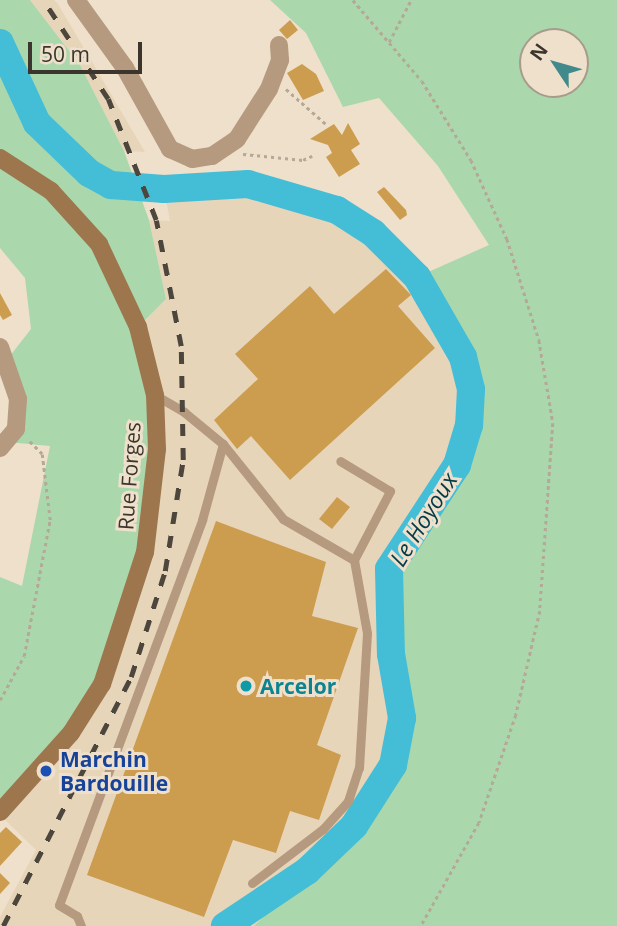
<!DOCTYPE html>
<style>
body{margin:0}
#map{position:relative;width:617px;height:926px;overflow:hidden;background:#efe0cb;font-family:"Open Sans",sans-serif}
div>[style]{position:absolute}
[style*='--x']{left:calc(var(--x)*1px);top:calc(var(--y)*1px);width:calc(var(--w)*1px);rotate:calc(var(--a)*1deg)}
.built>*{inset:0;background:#e7d5ba}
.green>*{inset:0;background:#aad7ac}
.river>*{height:28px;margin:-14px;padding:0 14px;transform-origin:14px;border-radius:14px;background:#44bdd7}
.building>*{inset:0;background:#cd9d4f}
.path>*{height:2.5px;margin-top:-1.25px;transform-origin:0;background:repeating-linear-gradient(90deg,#b4a897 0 3.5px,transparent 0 7px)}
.lane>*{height:9px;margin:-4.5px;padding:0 4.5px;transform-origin:4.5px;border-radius:4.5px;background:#b59a7f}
.street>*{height:18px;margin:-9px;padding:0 9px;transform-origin:9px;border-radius:9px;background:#b59a7f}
.secondary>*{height:18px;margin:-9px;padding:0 9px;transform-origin:9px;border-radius:9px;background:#9e764d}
.rail>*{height:4.5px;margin-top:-2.25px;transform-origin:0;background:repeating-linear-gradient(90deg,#4d463d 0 12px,transparent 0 24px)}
.dots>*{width:19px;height:19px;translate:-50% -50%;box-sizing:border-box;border:4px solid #efe0cb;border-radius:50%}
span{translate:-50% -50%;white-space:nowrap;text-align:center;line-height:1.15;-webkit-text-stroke:6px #efe0cb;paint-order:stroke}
.street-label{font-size:21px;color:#3b352d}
.culture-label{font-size:21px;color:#0d838f;font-weight:700}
.left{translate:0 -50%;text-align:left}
.transit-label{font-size:21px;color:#164399;font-weight:700}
.water-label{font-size:23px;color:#023b46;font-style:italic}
.north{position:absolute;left:519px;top:28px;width:70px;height:70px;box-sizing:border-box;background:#efe0cb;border:2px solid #a79c8c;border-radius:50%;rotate:306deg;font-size:19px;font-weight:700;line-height:28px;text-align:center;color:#3b352d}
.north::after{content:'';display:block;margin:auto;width:24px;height:32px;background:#418a8c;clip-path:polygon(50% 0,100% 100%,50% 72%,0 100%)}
.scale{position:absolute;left:28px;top:42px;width:114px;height:32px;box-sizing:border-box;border:4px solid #3b352d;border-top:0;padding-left:9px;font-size:21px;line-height:24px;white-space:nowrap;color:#3b352d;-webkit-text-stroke:5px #efe0cb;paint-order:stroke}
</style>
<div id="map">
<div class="built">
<div style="clip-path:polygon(30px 0,54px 0,58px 4px,145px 152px,124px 151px,80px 65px)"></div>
<div style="clip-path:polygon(248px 184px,337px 210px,373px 233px,417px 277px,463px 357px,471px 389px,469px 425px,457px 465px,389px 569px,391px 654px,402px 718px,393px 765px,354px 826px,254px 926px,0 926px,0 917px,36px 850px,0 815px,138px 327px,166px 299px,149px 220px,170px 221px,164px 189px)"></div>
</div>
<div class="green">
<div style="clip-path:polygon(0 0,30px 0,80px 65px,124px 151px,149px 220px,166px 299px,138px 327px,155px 395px,154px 504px,102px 684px,0 812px,0 577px,22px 586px,50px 446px,7px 442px,16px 429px,6px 361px,31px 329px,25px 278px,0 248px)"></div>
<div style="clip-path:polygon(evenodd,270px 0,617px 0,617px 926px,254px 926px,354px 826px,393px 765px,402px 718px,391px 654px,389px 569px,457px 465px,469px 425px,471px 389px,463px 357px,417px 277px,489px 245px,438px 166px,379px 98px,343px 107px,306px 33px,270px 0,533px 42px,575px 42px,575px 84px,533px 84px,533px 42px)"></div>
</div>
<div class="river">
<div style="--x:0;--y:43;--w:88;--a:65.2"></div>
<div style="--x:37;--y:123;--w:72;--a:43.9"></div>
<div style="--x:89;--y:173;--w:25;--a:29"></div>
<div style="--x:111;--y:185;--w:53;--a:4.3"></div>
<div style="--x:164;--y:189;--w:84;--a:-3.4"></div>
<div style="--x:248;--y:184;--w:93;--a:16.3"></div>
<div style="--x:337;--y:210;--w:43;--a:32.6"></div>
<div style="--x:373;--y:233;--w:62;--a:45"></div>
<div style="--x:417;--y:277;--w:92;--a:60.1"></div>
<div style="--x:463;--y:357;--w:33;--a:76"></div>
<div style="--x:471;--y:389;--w:36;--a:93"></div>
<div style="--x:469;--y:425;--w:42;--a:106.7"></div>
<div style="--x:457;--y:465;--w:124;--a:123.2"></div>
<div style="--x:389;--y:569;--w:85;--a:88.7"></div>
<div style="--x:391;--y:654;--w:65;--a:80.2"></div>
<div style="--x:402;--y:718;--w:48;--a:100.8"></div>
<div style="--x:393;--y:765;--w:72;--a:122.6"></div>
<div style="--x:354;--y:826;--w:65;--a:136.2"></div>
<div style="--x:307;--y:871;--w:99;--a:146.1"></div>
</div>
<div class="building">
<div style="clip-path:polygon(290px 20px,298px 30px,287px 39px,279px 30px)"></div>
<div style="clip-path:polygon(302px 64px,316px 74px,324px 91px,303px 100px,287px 73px)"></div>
<div style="clip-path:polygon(348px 123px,360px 144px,351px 150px,360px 164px,339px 177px,326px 157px,332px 153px,328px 145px,310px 139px,334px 124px,342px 135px)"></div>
<div style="clip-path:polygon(384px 187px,406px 210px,407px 215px,400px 220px,377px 192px)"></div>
<div style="clip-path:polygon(386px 269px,411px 295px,398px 306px,435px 348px,290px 480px,251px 436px,237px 449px,214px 420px,258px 379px,235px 354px,310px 286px,334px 314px)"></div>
<div style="clip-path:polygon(0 293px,12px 315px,3px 320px,0 315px)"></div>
<div style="clip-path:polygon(337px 497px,350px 507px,332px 529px,319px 519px)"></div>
<div style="clip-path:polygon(216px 521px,326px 562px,312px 616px,358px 628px,317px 745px,341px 755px,319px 820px,290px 811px,276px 853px,233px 840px,204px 917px,87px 875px)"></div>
<div style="clip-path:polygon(6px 827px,22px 842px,0 866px,0 833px)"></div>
<div style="clip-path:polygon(0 873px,10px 883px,0 894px)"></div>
</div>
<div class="path">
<div style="--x:353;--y:0;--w:106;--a:49.6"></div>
<div style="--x:422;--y:81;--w:93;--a:58.2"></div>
<div style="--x:471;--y:160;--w:87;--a:65.5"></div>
<div style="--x:507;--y:239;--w:106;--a:72.4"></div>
<div style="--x:539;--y:340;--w:84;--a:80.4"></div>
<div style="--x:553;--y:423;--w:188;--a:94"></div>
<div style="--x:540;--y:611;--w:107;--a:103"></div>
<div style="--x:516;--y:715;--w:114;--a:108.9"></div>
<div style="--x:479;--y:823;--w:118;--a:119.4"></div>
<div style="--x:389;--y:42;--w:47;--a:-62.4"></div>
<div style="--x:286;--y:89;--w:53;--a:41.2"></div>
<div style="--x:243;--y:154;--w:60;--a:5.7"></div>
<div style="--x:303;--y:160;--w:10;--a:-24"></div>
<div style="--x:0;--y:700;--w:50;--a:-61.4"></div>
<div style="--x:24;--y:656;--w:138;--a:-79.2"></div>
<div style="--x:50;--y:520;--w:66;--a:-96.9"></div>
<div style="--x:42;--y:454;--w:18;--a:-135"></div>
</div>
<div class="lane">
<div style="--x:155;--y:395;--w:34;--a:30"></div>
<div style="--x:184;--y:412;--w:50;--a:39.4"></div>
<div style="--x:223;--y:444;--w:96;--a:51.3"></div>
<div style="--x:283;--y:519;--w:82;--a:30"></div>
<div style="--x:354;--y:560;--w:78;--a:-62.4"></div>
<div style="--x:390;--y:491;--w:58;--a:-149"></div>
<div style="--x:252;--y:883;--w:89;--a:-37.3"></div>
<div style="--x:323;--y:829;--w:38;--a:-48"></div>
<div style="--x:348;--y:801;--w:35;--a:-72"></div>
<div style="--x:359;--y:768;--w:135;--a:-86.6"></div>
<div style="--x:367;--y:633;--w:74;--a:-100.1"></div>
<div style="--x:81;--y:926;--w:11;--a:-112"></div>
<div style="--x:77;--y:916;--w:21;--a:-149"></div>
<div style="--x:59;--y:905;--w:411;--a:-69.6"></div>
<div style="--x:202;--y:520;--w:79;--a:-74.6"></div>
</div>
<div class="street">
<div style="--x:76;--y:0;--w:84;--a:54.2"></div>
<div style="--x:125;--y:68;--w:93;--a:60.9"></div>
<div style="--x:170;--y:149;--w:24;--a:24"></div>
<div style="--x:192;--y:159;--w:20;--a:-9"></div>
<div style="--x:212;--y:156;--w:30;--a:-34"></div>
<div style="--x:237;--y:139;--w:59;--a:-57.4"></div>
<div style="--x:269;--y:89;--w:31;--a:-69"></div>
<div style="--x:280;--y:60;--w:15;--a:-94"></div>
<div style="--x:0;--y:347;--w:55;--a:70.9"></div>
<div style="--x:18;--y:399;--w:30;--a:94"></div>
<div style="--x:16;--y:429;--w:25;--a:130"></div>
</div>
<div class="secondary">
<div style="--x:0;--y:158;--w:61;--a:32.9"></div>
<div style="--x:51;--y:191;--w:72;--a:47.8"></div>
<div style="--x:99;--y:244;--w:92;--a:64.8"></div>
<div style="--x:138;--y:327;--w:70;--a:76"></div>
<div style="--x:155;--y:395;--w:54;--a:87.9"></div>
<div style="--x:157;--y:449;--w:104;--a:96.6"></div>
<div style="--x:145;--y:552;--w:139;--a:108"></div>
<div style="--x:102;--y:684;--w:58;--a:122.3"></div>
<div style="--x:71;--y:733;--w:106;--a:131.9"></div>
</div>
<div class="rail">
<div style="--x:3;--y:926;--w:280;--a:-62.8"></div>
<div style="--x:131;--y:677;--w:111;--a:-72.2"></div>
<div style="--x:165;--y:571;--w:112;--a:-80.8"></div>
<div style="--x:183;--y:460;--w:114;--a:-91"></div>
<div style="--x:181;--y:346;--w:128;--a:-101.2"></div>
<div style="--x:156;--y:220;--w:130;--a:-111.6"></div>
<div style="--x:108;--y:99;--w:118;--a:-123.3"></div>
</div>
<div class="dots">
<div style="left:246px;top:686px;background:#0f9aa8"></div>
<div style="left:46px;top:771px;background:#1a4fb4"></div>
</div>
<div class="street-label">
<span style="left:129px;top:476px;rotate:-86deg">Rue Forges</span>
</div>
<div class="culture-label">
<span class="left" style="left:260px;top:686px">Arcelor</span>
</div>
<div class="transit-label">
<span class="left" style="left:60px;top:771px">Marchin<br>Bardouille</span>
</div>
<div class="water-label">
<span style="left:423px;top:519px;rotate:-58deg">Le Hoyoux</span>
</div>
<div class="north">N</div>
<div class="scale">50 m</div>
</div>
